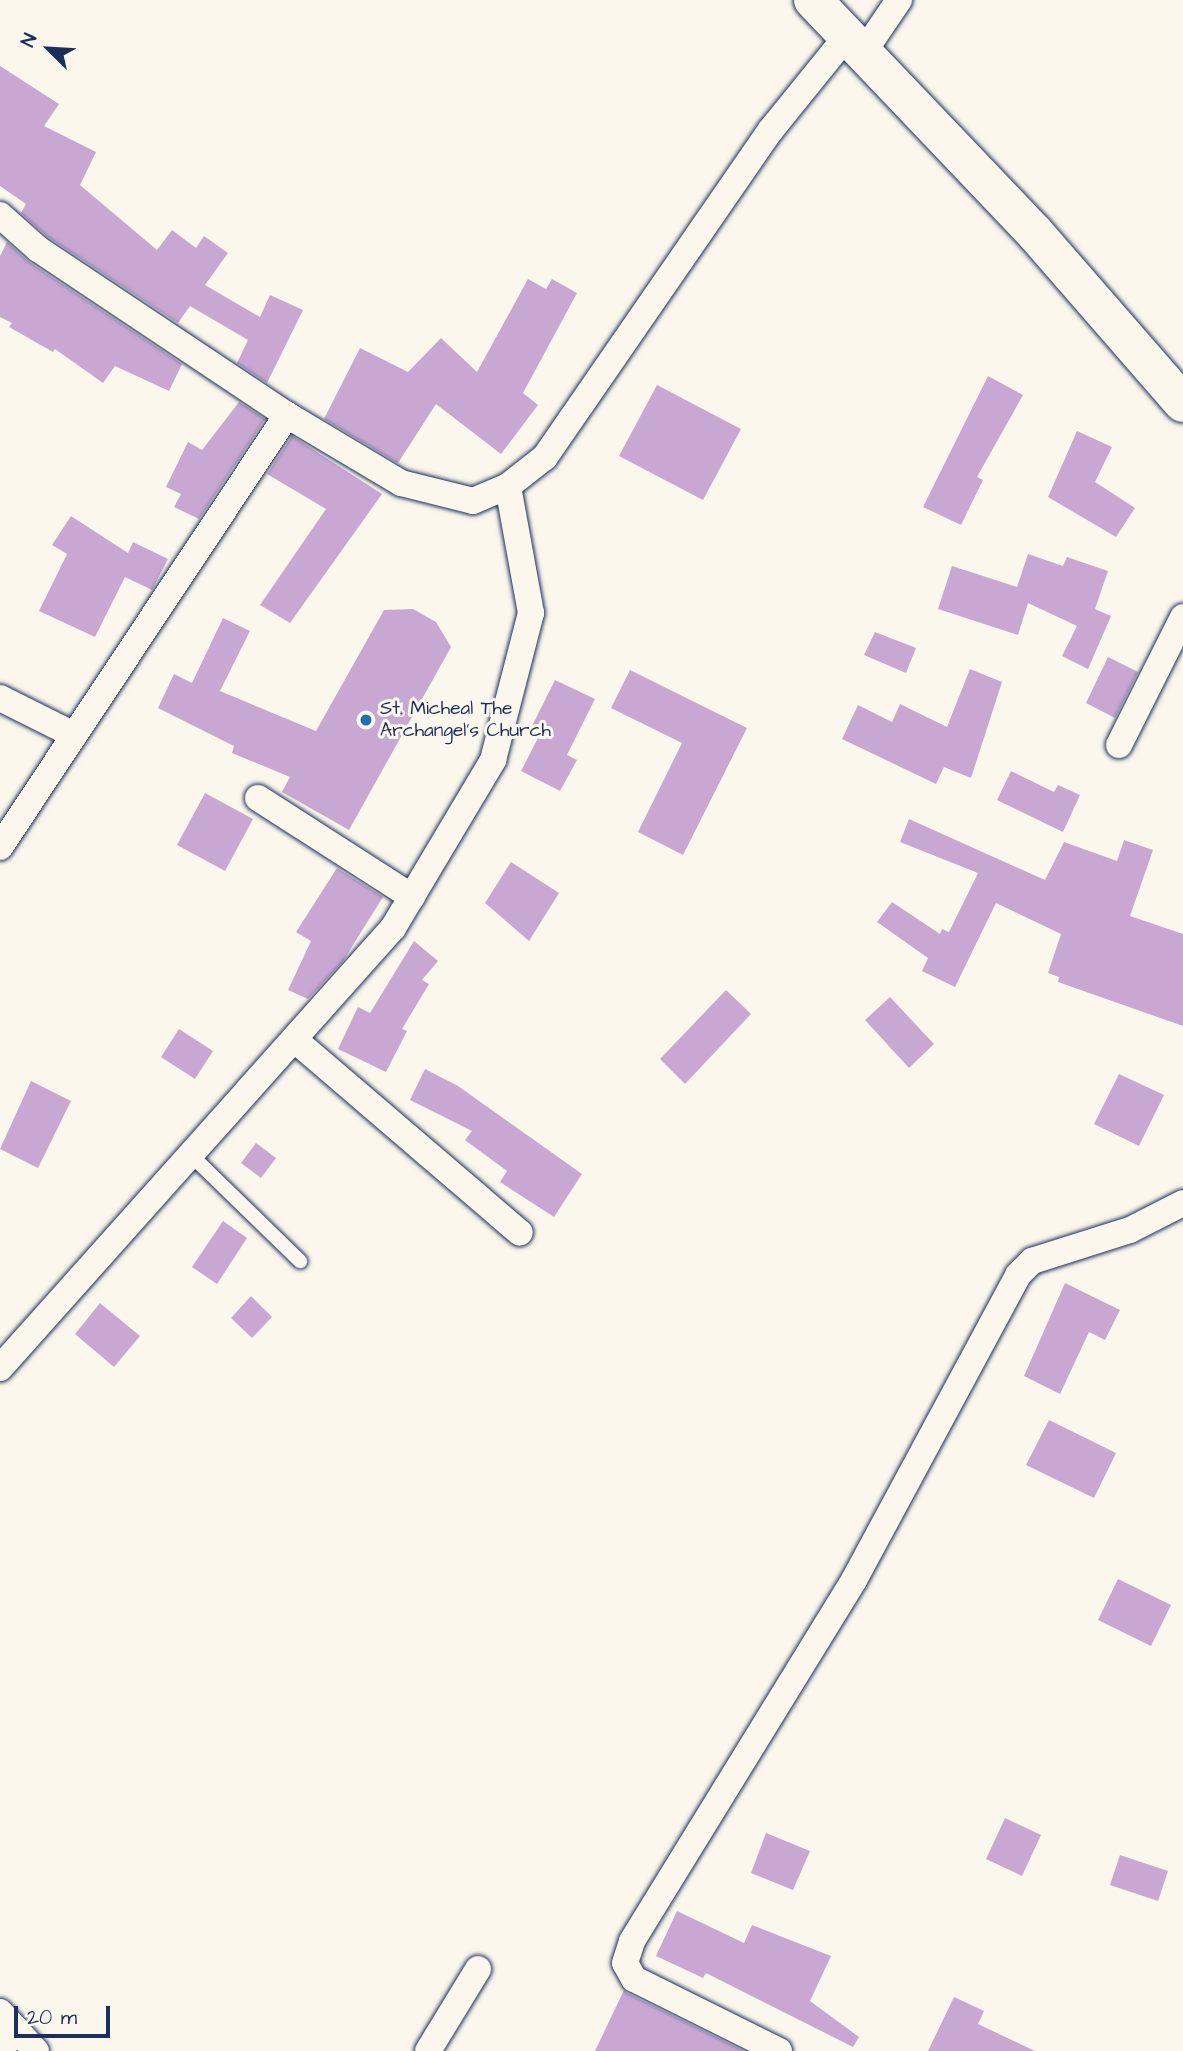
<!DOCTYPE html>
<style>
body{margin:0}
#map{position:relative;width:1183px;height:2051px;overflow:hidden;background:#fbf7ec;font-family:"Architects Daughter",sans-serif}
div>[style]{position:absolute}
[style*='--x']{left:calc(var(--x)*1px);top:calc(var(--y)*1px);width:calc(var(--w)*1px);rotate:calc(var(--a)*1deg)}
.building>*{inset:0;background:#c8a8d3}
.roads{filter:drop-shadow(0 0 2px #1b2f5e) drop-shadow(0 0 2px #1b2f5e)}
.lane>*{height:14px;margin:-7px;padding:0 7px;transform-origin:7px;border-radius:7px;background:#fbf7ec}
.street>*{height:26px;margin:-13px;padding:0 13px;transform-origin:13px;border-radius:13px;background:#fbf7ec}
.secondary>*{height:38px;margin:-19px;padding:0 19px;transform-origin:19px;border-radius:19px;background:#fbf7ec}
.dots>*{width:19px;height:19px;translate:-50% -50%;box-sizing:border-box;border:4px solid #fbf7ec;border-radius:50%}
span{translate:-50% -50%;white-space:nowrap;text-align:center;line-height:1.15;-webkit-text-stroke:6px #fbf7ec;paint-order:stroke}
.poi-label{font-size:19px;color:#1b2f5e}
.left{translate:0 -50%;text-align:left}
.north{position:absolute;left:14px;top:14px;width:70px;height:70px;-webkit-text-stroke:5px #fbf7ec;paint-order:stroke;rotate:294deg;font-size:19px;font-weight:700;line-height:28px;text-align:center;color:#1b2f5e}
.north::after{content:'';display:block;margin:auto;width:24px;height:32px;background:#1b2f5e;clip-path:polygon(50% 0,100% 100%,50% 72%,0 100%)}
.scale{position:absolute;left:14px;top:2006px;width:96px;height:32px;box-sizing:border-box;border:4px solid #1b2f5e;border-top:0;padding-left:9px;font-size:21px;line-height:24px;white-space:nowrap;color:#1b2f5e;-webkit-text-stroke:5px #fbf7ec;paint-order:stroke}
</style>
<div id="map">
<div class="building">
<div style="clip-path:polygon(0 66px,59px 104px,44px 126px,96px 152px,80px 185px,157px 250px,172px 230px,196px 248px,204px 236px,228px 253px,205px 285px,260px 317px,270px 295px,303px 310px,267px 383px,237px 363px,248px 340px,190px 306px,178px 323px,48px 237px,21px 213px,26px 204px,0 186px)"></div>
<div style="clip-path:polygon(7px 242px,29px 262px,182px 364px,169px 391px,115px 366px,103px 383px,55px 349px,53px 352px,9px 327px,12px 323px,0 317px,0 256px)"></div>
<div style="clip-path:polygon(528px 279px,546px 289px,552px 279px,577px 293px,523px 393px,538px 405px,501px 454px,436px 404px,398px 463px,324px 419px,360px 348px,408px 372px,441px 338px,477px 372px)"></div>
<div style="clip-path:polygon(988px 376px,1023px 395px,977px 477px,983px 480px,961px 525px,923px 507px)"></div>
<div style="clip-path:polygon(657px 385px,741px 429px,703px 500px,619px 456px)"></div>
<div style="clip-path:polygon(239px 402px,265px 419px,199px 519px,174px 507px,181px 494px,166px 487px,188px 442px,202px 450px)"></div>
<div style="clip-path:polygon(1077px 431px,1112px 447px,1095px 482px,1135px 508px,1116px 537px,1048px 497px)"></div>
<div style="clip-path:polygon(292px 436px,382px 494px,290px 623px,260px 605px,326px 509px,267px 474px)"></div>
<div style="clip-path:polygon(71px 516px,128px 553px,133px 542px,168px 559px,152px 590px,125px 577px,95px 637px,39px 611px,67px 554px,52px 545px)"></div>
<div style="clip-path:polygon(1028px 554px,1063px 566px,1067px 557px,1108px 571px,1095px 609px,1111px 616px,1088px 669px,1062px 656px,1077px 626px,1028px 603px,1018px 635px,938px 609px,952px 566px,1017px 587px)"></div>
<div style="clip-path:polygon(413px 609px,436px 622px,451px 647px,349px 830px,282px 792px,290px 777px,232px 753px,234px 746px,158px 708px,174px 674px,192px 683px,223px 618px,250px 631px,220px 691px,316px 731px,384px 610px)"></div>
<div style="clip-path:polygon(875px 632px,916px 648px,906px 673px,864px 655px)"></div>
<div style="clip-path:polygon(1108px 657px,1138px 672px,1115px 718px,1086px 703px)"></div>
<div style="clip-path:polygon(970px 669px,1002px 682px,971px 778px,944px 767px,936px 784px,842px 739px,858px 705px,892px 722px,900px 704px,947px 727px)"></div>
<div style="clip-path:polygon(630px 670px,747px 728px,683px 855px,638px 832px,682px 743px,611px 708px)"></div>
<div style="clip-path:polygon(555px 680px,595px 699px,567px 755px,577px 760px,560px 791px,521px 771px,539px 736px,529px 732px)"></div>
<div style="clip-path:polygon(1011px 771px,1054px 792px,1058px 785px,1080px 795px,1063px 832px,997px 800px)"></div>
<div style="clip-path:polygon(205px 793px,253px 819px,225px 871px,177px 845px)"></div>
<div style="clip-path:polygon(909px 819px,1045px 880px,1064px 842px,1117px 861px,1124px 840px,1153px 850px,1130px 916px,1183px 934px,1183px 1026px,1058px 982px,1059px 977px,1048px 973px,1061px 934px,996px 903px,955px 987px,922px 971px,928px 958px,877px 922px,892px 902px,940px 934px,942px 929px,949px 932px,978px 873px,900px 842px)"></div>
<div style="clip-path:polygon(511px 862px,559px 893px,529px 941px,485px 903px)"></div>
<div style="clip-path:polygon(337px 868px,383px 897px,343px 961px,308px 999px,288px 990px,311px 941px,296px 932px)"></div>
<div style="clip-path:polygon(414px 941px,438px 961px,422px 980px,429px 984px,402px 1029px,407px 1031px,386px 1072px,338px 1049px,358px 1007px,370px 1013px)"></div>
<div style="clip-path:polygon(726px 990px,751px 1014px,685px 1084px,660px 1059px)"></div>
<div style="clip-path:polygon(890px 997px,934px 1044px,909px 1068px,865px 1020px)"></div>
<div style="clip-path:polygon(179px 1029px,213px 1051px,195px 1079px,161px 1057px)"></div>
<div style="clip-path:polygon(425px 1069px,458px 1086px,582px 1174px,554px 1217px,500px 1182px,507px 1171px,465px 1140px,472px 1131px,410px 1100px)"></div>
<div style="clip-path:polygon(1119px 1074px,1164px 1095px,1139px 1146px,1094px 1124px)"></div>
<div style="clip-path:polygon(31px 1081px,71px 1101px,38px 1168px,0 1149px)"></div>
<div style="clip-path:polygon(256px 1143px,276px 1158px,261px 1178px,241px 1163px)"></div>
<div style="clip-path:polygon(223px 1221px,247px 1238px,217px 1284px,192px 1267px)"></div>
<div style="clip-path:polygon(1065px 1283px,1120px 1310px,1105px 1340px,1089px 1332px,1060px 1394px,1024px 1376px)"></div>
<div style="clip-path:polygon(251px 1296px,272px 1317px,252px 1338px,231px 1318px)"></div>
<div style="clip-path:polygon(100px 1303px,140px 1336px,114px 1367px,75px 1334px)"></div>
<div style="clip-path:polygon(1049px 1420px,1116px 1453px,1094px 1498px,1026px 1465px)"></div>
<div style="clip-path:polygon(1118px 1579px,1171px 1605px,1151px 1646px,1098px 1620px)"></div>
<div style="clip-path:polygon(1005px 1818px,1041px 1835px,1022px 1876px,986px 1859px)"></div>
<div style="clip-path:polygon(766px 1833px,810px 1851px,793px 1890px,751px 1873px)"></div>
<div style="clip-path:polygon(1120px 1855px,1168px 1871px,1158px 1901px,1110px 1885px)"></div>
<div style="clip-path:polygon(677px 1911px,744px 1943px,752px 1925px,831px 1956px,810px 2001px,859px 2037px,853px 2047px,706px 1973px,703px 1978px,656px 1956px)"></div>
<div style="clip-path:polygon(624px 1990px,627px 1993px,744px 2051px,595px 2051px)"></div>
<div style="clip-path:polygon(954px 1997px,984px 2011px,978px 2024px,1035px 2051px,928px 2051px)"></div>
</div>
<div class="roads">
<div class="lane">
<div style="--x:192;--y:1156;--w:151;--a:44.2"></div>
</div>
<div class="street">
<div style="--x:863;--y:53;--w:64;--a:-55.8"></div>
<div style="--x:0;--y:215;--w:51;--a:41.8"></div>
<div style="--x:38;--y:249;--w:299;--a:33.7"></div>
<div style="--x:287;--y:415;--w:133;--a:30.8"></div>
<div style="--x:401;--y:483;--w:74;--a:14"></div>
<div style="--x:473;--y:501;--w:38;--a:-23"></div>
<div style="--x:508;--y:486;--w:47;--a:-38.1"></div>
<div style="--x:545;--y:457;--w:396;--a:-55.4"></div>
<div style="--x:770;--y:131;--w:122;--a:-51"></div>
<div style="--x:0;--y:698;--w:83;--a:26.6"></div>
<div style="--x:1119;--y:745;--w:143;--a:-63.4"></div>
<div style="--x:258;--y:798;--w:183;--a:32.7"></div>
<div style="--x:0;--y:847;--w:519;--a:-56.4"></div>
<div style="--x:295;--y:1040;--w:296;--a:40.6"></div>
<div style="--x:0;--y:1368;--w:590;--a:-48.23"></div>
<div style="--x:393;--y:928;--w:196;--a:-59.2"></div>
<div style="--x:493;--y:760;--w:152;--a:-75.5"></div>
<div style="--x:531;--y:613;--w:129;--a:-100.3"></div>
<div style="--x:0;--y:2012;--w:53;--a:47.3"></div>
<div style="--x:1;--y:2051;--w:27;--a:-59"></div>
<div style="--x:428;--y:2051;--w:96;--a:-58.6"></div>
<div style="--x:779;--y:2051;--w:162;--a:-153.6"></div>
<div style="--x:634;--y:1979;--w:18;--a:-119"></div>
<div style="--x:625;--y:1963;--w:23;--a:-72"></div>
<div style="--x:632;--y:1941;--w:424;--a:-58.4"></div>
<div style="--x:854;--y:1580;--w:346;--a:-61.7"></div>
<div style="--x:1018;--y:1275;--w:20;--a:-45"></div>
<div style="--x:1032;--y:1261;--w:103;--a:-17.6"></div>
<div style="--x:1130;--y:1230;--w:59;--a:-27"></div>
</div>
<div class="secondary">
<div style="--x:813;--y:0;--w:322;--a:46.4"></div>
<div style="--x:1035;--y:233;--w:225;--a:49"></div>
</div>
</div>
<div class="dots">
<div style="left:366px;top:720px;background:#1f6fb2"></div>
</div>
<div class="poi-label">
<span class="left" style="left:380px;top:720px">St. Micheal The<br>Archangel's Church</span>
</div>
<div class="north">N</div>
<div class="scale">20 m</div>
</div>
